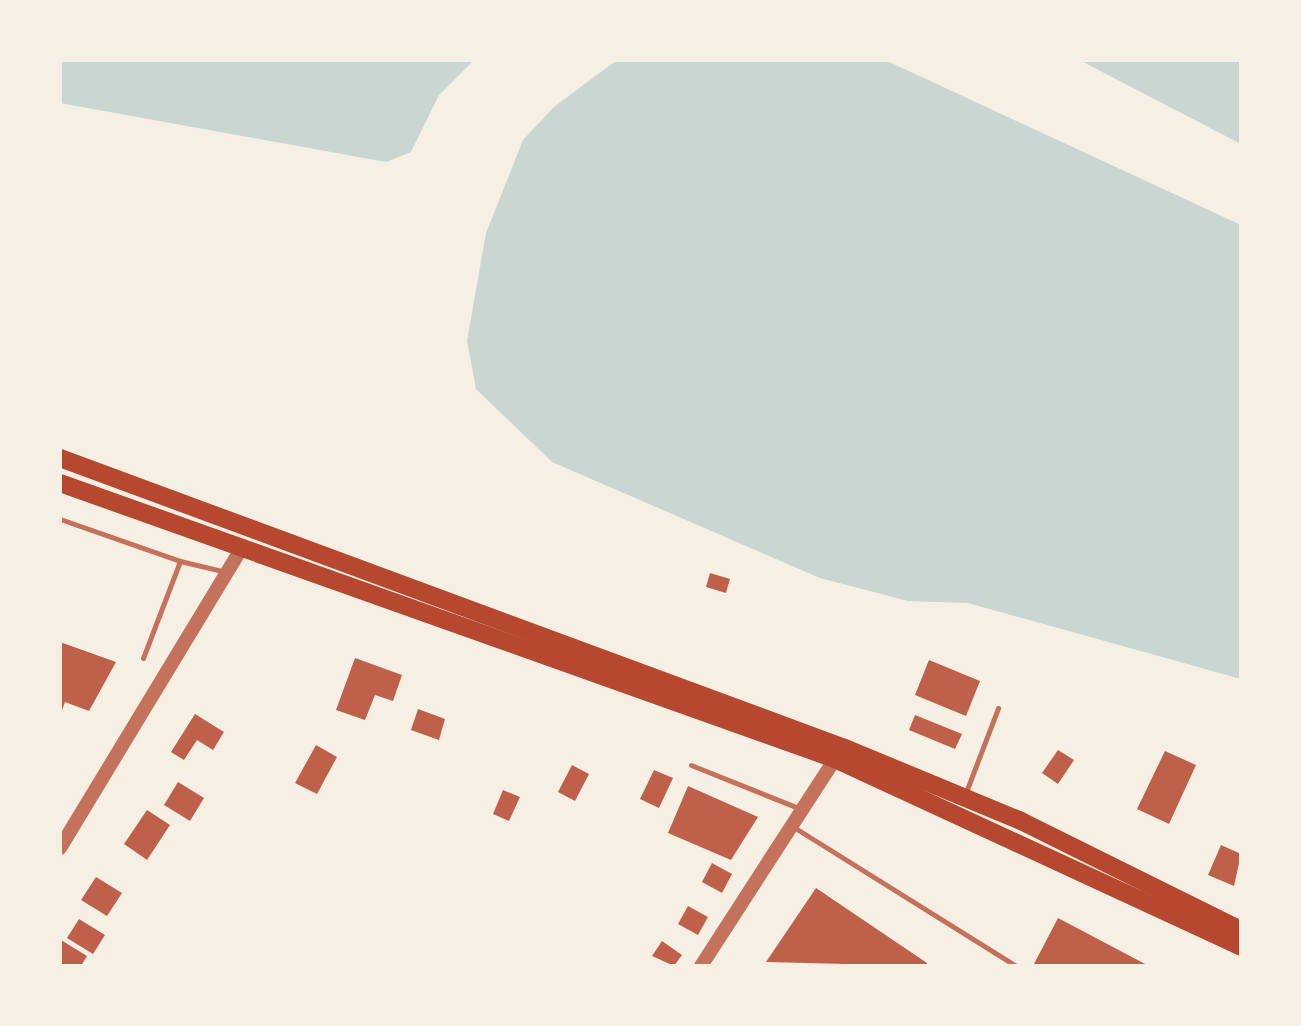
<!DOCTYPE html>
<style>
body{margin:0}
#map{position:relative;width:1301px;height:1026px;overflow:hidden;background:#f6efe4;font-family:"Roboto Serif",serif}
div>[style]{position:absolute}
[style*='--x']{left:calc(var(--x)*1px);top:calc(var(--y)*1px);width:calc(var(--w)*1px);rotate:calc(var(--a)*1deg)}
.water>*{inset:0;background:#c9d6d2}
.building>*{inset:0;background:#bf614a}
.service>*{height:5px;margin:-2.5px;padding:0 2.5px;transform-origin:2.5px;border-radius:2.5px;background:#c5725c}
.tertiary>*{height:14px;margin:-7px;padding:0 7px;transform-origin:7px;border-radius:7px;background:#c5725c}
.primary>*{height:18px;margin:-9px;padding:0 9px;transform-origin:9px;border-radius:9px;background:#b5482f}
span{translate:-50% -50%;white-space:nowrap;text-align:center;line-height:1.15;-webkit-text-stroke:8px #f6efe4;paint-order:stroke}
.frame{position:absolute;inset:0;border:62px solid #f6efe4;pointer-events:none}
</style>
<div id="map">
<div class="water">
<div style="clip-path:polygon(60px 60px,474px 60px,439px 95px,411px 152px,386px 162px,60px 103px)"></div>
<div style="clip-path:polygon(885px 60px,1241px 225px,1241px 679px,968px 603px,908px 601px,820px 578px,552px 462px,476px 389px,467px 341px,486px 233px,523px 140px,554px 107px,617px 60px)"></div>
<div style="clip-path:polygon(1079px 60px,1241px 60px,1241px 144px,1085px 63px)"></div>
</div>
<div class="building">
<div style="clip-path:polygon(710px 573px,730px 579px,726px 593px,706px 587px)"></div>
<div style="clip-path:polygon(60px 642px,116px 662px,89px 711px,65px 702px,60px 716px)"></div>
<div style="clip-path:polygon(355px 658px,402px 675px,393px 701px,375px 695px,365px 720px,336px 710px)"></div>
<div style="clip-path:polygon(929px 660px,980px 681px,966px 716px,915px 695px)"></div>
<div style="clip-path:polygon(418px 709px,445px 719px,439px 740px,411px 730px)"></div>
<div style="clip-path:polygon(195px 714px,224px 732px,213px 750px,197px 740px,184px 760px,171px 752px)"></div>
<div style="clip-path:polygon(915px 715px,962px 734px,955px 749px,909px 730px)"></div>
<div style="clip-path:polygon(316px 745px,337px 757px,317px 794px,295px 783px)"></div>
<div style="clip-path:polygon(1058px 750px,1074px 760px,1058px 784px,1042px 773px)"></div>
<div style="clip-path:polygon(1165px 751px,1196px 765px,1169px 824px,1137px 809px)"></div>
<div style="clip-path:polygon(572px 765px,589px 774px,575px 801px,558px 792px)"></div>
<div style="clip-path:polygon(654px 770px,673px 778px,659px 808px,640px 799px)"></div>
<div style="clip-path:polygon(178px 782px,204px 798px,190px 821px,164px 805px)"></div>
<div style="clip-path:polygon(688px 786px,758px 817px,731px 860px,668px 833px)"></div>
<div style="clip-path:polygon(503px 790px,520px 797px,509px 821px,493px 814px)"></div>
<div style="clip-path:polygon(147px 810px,170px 825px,147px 860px,124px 844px)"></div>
<div style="clip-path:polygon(1221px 845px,1241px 854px,1234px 886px,1208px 875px)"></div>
<div style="clip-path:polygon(712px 863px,732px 874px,722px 893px,702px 882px)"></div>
<div style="clip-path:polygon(96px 877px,122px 893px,107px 916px,81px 900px)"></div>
<div style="clip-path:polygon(816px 888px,927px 963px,926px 966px,766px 962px)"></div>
<div style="clip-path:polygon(688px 906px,708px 917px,698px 935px,678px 924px)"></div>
<div style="clip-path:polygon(1058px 918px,1149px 966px,1034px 964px)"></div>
<div style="clip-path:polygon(79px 919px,105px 935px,93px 954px,67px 938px)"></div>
<div style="clip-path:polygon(61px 940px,87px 956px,81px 966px,60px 966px)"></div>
<div style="clip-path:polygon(662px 941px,682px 955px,674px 966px,652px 956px)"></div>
</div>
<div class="service">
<div style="--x:60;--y:519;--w:127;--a:19.3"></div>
<div style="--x:143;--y:658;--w:104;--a:-69.1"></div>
<div style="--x:180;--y:561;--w:47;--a:13.4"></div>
<div style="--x:691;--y:765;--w:118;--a:21.8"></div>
<div style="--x:966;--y:792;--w:90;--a:-69.1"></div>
<div style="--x:792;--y:826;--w:264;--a:32"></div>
</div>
<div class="tertiary">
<div style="--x:60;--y:848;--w:353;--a:-58.8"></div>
<div style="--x:701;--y:966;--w:247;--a:-57.1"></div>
</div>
<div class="primary">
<div style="--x:60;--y:458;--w:837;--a:20.28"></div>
<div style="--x:845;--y:748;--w:191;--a:22.5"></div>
<div style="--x:1021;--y:821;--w:246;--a:26.4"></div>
<div style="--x:60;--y:483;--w:823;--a:19.6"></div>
<div style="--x:835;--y:759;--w:447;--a:24.8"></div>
</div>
<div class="frame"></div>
</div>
